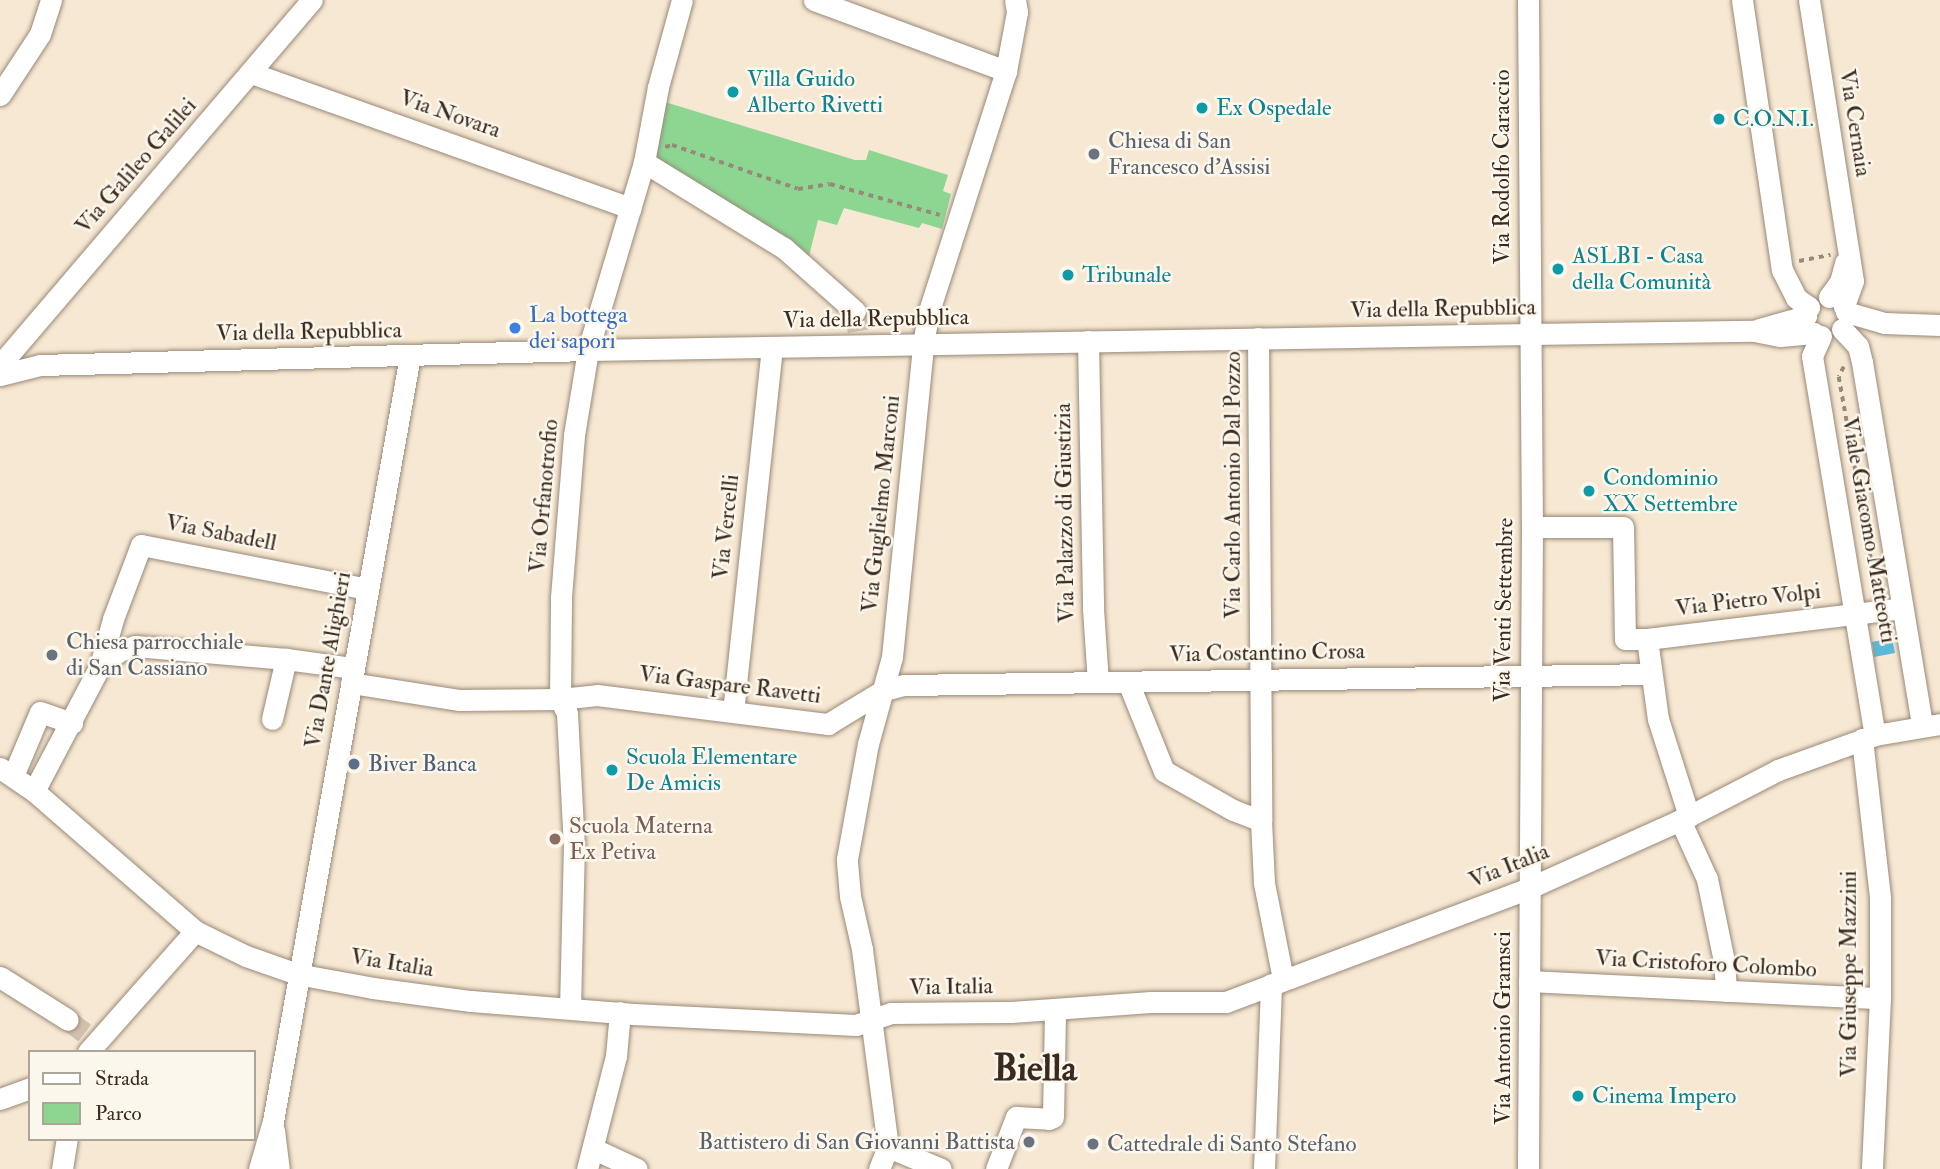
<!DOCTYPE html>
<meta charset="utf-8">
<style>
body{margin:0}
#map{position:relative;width:1940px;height:1169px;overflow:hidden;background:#f7e8d3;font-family:"IM FELL Double Pica",serif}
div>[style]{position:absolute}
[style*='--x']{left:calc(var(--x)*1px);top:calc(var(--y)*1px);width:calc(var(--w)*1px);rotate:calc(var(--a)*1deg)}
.green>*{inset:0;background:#8dd692}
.water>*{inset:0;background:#5cb9da}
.minor-tunnel>*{height:21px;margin-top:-10.5px;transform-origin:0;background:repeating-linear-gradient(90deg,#d1c2af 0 21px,transparent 0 31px)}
.path>*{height:3.5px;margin-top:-1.75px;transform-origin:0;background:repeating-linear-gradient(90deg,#998978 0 5px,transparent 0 10px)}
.roads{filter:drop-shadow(0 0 2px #998978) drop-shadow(0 0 2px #998978)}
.minor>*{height:21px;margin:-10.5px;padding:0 10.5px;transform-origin:10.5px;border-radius:10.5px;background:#fff}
.dots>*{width:19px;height:19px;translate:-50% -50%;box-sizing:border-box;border:4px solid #fbf7ec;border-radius:50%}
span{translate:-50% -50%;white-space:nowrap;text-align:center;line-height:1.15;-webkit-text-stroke:5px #fbf7ec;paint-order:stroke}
.culture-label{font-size:23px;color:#0d838f}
.left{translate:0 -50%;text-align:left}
.street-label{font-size:23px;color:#3b2a1e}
.worship-label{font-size:23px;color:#5b616d}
.right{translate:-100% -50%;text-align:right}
.shop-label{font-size:23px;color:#366cbe}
.service-label{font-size:23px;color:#4e5e75}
.education-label{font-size:23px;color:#785e54}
.town-label{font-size:37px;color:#3b2a1e;font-weight:700}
.legend{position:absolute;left:28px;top:1050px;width:228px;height:91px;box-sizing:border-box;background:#fbf7ec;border:2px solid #aea59a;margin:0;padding:9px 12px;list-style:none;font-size:21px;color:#3b2a1e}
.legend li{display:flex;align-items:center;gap:14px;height:35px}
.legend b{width:35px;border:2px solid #aea59a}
</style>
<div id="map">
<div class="green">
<div style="clip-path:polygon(665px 102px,855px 160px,866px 160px,869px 150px,948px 175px,943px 191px,951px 194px,942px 229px,922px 223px,919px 228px,844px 208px,837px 225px,818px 220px,808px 260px,653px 157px)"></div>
</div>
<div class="water">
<div style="clip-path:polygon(1892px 638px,1895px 653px,1874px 657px,1872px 642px)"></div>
</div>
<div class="minor-tunnel">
<div style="--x:855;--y:311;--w:20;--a:81"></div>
<div style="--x:68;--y:1020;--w:21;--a:37"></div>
</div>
<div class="path">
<div style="--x:665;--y:147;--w:7;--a:-16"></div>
<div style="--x:672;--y:145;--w:133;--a:19.2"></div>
<div style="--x:798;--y:189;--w:32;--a:-9"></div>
<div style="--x:830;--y:184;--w:114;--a:15.7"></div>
<div style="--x:1799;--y:261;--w:32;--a:-11"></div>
<div style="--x:1844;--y:367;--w:11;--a:117"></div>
<div style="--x:1839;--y:377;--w:219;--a:80"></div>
</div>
<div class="roads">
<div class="minor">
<div style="--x:814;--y:0;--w:205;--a:20.3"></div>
<div style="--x:1528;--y:0;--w:527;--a:89.57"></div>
<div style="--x:1532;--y:527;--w:642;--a:90.36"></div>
<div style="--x:1742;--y:0;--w:273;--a:81.6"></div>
<div style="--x:1782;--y:270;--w:31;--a:63"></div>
<div style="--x:1796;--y:298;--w:16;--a:35"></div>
<div style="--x:1809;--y:0;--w:284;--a:81.1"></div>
<div style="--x:1853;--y:281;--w:27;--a:110"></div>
<div style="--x:251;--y:73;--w:403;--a:19.6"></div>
<div style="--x:0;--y:95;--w:73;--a:-56.7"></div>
<div style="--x:40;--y:34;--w:36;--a:-72"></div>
<div style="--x:644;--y:162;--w:164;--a:31.6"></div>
<div style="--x:784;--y:248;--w:95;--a:41.6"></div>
<div style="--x:1829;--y:297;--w:19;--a:-54"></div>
<div style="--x:1840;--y:282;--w:20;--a:-75"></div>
<div style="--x:1846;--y:312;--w:40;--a:16"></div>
<div style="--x:1884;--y:323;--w:56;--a:2"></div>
<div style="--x:1759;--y:329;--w:49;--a:-15.5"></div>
<div style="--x:1842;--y:329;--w:23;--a:47"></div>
<div style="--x:1858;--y:346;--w:16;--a:76"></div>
<div style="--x:1862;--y:362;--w:368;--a:80.6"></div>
<div style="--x:1821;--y:336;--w:22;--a:114"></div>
<div style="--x:1812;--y:356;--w:384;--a:80.6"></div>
<div style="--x:1258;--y:338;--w:483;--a:89.6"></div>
<div style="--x:1261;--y:821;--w:62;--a:87.2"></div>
<div style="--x:1264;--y:883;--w:98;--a:78.8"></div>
<div style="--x:1088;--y:341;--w:268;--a:88.9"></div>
<div style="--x:1093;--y:609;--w:73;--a:86.1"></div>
<div style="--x:0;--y:365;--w:480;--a:-49.5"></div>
<div style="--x:0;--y:375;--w:41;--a:-14"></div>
<div style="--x:40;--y:365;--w:548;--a:-1.57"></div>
<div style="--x:588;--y:350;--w:942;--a:-0.97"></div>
<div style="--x:1530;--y:334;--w:224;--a:-0.8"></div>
<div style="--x:1754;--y:331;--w:26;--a:11"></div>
<div style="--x:1780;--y:336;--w:34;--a:-5"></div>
<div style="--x:1532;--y:527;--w:91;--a:0"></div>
<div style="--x:1623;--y:527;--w:112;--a:89"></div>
<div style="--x:1625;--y:639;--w:22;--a:0"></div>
<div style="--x:1647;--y:639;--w:81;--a:82.2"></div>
<div style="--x:1658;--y:719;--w:102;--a:72.3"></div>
<div style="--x:1647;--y:639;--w:257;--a:-6.9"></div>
<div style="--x:100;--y:666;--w:24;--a:-38"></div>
<div style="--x:119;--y:651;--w:17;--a:-17"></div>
<div style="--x:135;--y:646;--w:152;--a:4.9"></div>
<div style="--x:286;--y:659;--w:68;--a:7.7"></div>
<div style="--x:1128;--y:682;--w:96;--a:68"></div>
<div style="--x:1164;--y:771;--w:79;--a:29.5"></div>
<div style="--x:1233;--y:810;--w:30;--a:21"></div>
<div style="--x:351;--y:683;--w:110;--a:8.9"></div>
<div style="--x:460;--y:700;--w:100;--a:-0.6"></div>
<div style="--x:560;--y:699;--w:37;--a:-6"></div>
<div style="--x:597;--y:695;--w:233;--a:7.2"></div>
<div style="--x:828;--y:724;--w:66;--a:-31.3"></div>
<div style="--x:884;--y:690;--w:21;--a:-14"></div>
<div style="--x:904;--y:685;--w:746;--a:-0.84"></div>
<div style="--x:733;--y:712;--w:367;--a:-83.9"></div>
<div style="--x:272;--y:719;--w:62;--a:-76.9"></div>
<div style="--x:1862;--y:739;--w:160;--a:83.5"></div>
<div style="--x:1880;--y:898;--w:100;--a:90"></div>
<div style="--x:1880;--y:998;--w:171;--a:92.7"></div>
<div style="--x:0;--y:768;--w:41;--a:34.1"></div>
<div style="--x:34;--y:791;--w:213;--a:41"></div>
<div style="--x:195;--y:931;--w:57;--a:26.1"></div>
<div style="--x:246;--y:956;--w:54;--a:19.4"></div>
<div style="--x:297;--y:974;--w:77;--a:10.4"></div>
<div style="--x:373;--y:988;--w:99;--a:7.6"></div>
<div style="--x:471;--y:1001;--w:163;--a:4.6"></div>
<div style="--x:633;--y:1014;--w:223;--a:2.8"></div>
<div style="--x:856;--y:1025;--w:37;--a:-19"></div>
<div style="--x:891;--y:1013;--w:120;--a:-0.5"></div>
<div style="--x:1011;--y:1012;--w:140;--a:-4.1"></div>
<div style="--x:1151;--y:1002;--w:75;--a:0"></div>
<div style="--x:1226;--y:1002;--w:324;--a:-20.6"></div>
<div style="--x:1529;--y:888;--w:175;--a:-24.2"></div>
<div style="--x:1689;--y:816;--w:100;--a:-27.3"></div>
<div style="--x:1778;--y:770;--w:103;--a:-19.8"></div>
<div style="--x:1875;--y:735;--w:66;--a:-9.6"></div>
<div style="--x:13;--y:776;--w:69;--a:-67.1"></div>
<div style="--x:40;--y:712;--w:34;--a:19"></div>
<div style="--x:34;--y:791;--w:141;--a:-62.2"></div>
<div style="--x:100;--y:666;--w:49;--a:-74.5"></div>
<div style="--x:113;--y:619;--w:79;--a:-69.3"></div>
<div style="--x:141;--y:545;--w:230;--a:11"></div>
<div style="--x:1680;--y:820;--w:65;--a:65.4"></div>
<div style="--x:1707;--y:879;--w:84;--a:78.3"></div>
<div style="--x:1724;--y:961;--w:30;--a:86"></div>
<div style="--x:0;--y:977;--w:80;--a:32.3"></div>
<div style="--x:1529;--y:981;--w:351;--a:2.8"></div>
<div style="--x:570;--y:1008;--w:161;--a:-88.6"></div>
<div style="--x:574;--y:847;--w:134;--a:-93"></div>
<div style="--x:567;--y:713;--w:16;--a:-117"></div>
<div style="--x:560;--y:699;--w:102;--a:-89.4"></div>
<div style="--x:561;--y:597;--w:163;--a:-85.4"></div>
<div style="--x:574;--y:435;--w:86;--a:-80.6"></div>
<div style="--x:588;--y:350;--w:196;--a:-73.4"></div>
<div style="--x:644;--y:162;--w:76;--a:-79.4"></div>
<div style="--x:658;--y:87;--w:90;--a:-74.6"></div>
<div style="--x:88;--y:1052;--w:162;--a:-48.5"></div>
<div style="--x:0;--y:1099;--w:32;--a:-20"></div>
<div style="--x:274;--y:1130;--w:39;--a:83"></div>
<div style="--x:888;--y:1147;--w:57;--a:22.5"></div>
<div style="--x:594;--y:1149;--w:47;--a:24.9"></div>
<div style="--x:62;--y:1169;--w:30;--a:-81"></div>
<div style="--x:259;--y:1169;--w:50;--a:-73.7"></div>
<div style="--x:273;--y:1121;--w:777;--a:-79.85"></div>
<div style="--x:587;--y:1169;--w:117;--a:-75.6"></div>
<div style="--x:616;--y:1056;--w:44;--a:-84.8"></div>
<div style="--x:879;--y:1169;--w:24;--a:-68"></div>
<div style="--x:888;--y:1147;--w:200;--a:-97.5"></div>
<div style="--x:862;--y:949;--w:54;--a:-102.8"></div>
<div style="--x:850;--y:896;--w:37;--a:-95"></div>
<div style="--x:847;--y:859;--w:117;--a:-79.7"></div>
<div style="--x:868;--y:744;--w:90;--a:-74.6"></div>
<div style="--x:892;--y:657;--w:315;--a:-84.3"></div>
<div style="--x:923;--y:344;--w:34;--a:-80"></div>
<div style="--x:929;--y:311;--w:252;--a:-72.2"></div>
<div style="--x:1006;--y:71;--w:60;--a:-79.4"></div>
<div style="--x:1017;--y:12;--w:12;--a:-99"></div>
<div style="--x:996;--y:1169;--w:56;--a:-69"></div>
<div style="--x:1016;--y:1117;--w:33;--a:3"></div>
<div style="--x:1049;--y:1119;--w:4;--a:-27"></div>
<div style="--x:1053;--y:1117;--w:108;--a:-88.9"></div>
<div style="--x:1264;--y:1169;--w:185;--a:-87.8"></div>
</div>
</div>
<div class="dots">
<div style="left:733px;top:92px;background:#0f9aa8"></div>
<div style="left:1202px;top:108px;background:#0f9aa8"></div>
<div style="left:1719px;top:119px;background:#0f9aa8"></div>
<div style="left:1094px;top:154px;background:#6b7280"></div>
<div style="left:1558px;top:269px;background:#0f9aa8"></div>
<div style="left:1068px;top:275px;background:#0f9aa8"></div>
<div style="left:515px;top:328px;background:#3f7fe0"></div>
<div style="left:1589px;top:491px;background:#0f9aa8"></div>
<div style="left:52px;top:655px;background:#6b7280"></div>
<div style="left:354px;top:764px;background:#5c6f8a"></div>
<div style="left:612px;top:770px;background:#0f9aa8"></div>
<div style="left:555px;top:839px;background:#8d6e63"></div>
<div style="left:1578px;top:1096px;background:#0f9aa8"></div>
<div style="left:1029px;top:1142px;background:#6b7280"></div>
<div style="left:1093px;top:1144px;background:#6b7280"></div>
</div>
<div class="culture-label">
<span class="left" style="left:747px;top:92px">Villa Guido<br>Alberto Rivetti</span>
<span class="left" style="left:1216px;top:108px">Ex Ospedale</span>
<span class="left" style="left:1733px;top:119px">C.O.N.I.</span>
<span class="left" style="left:1572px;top:269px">ASLBI - Casa<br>della Comunità</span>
<span class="left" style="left:1082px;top:275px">Tribunale</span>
<span class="left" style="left:1603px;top:491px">Condominio<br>XX Settembre</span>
<span class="left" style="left:626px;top:770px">Scuola Elementare<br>De Amicis</span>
<span class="left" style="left:1592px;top:1096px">Cinema Impero</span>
</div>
<div class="street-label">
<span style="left:450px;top:114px;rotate:19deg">Via Novara</span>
<span style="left:1855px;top:123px;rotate:81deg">Via Cernaia</span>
<span style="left:136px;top:166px;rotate:-49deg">Via Galileo Galilei</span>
<span style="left:1502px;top:167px;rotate:-90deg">Via Rodolfo Caraccio</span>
<span style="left:1443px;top:309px;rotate:-1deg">Via della Repubblica</span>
<span style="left:876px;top:319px;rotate:-1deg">Via della Repubblica</span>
<span style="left:309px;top:332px;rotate:-1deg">Via della Repubblica</span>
<span style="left:1233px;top:485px;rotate:-90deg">Via Carlo Antonio Dal Pozzo</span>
<span style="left:544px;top:496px;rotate:-85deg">Via Orfanotrofio</span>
<span style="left:881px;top:504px;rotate:-84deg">Via Guglielmo Marconi</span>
<span style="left:1065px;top:513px;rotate:-91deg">Via Palazzo di Giustizia</span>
<span style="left:726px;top:527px;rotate:-84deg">Via Vercelli</span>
<span style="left:1869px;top:530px;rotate:80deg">Viale Giacomo Matteotti</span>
<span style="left:221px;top:533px;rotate:11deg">Via Sabadell</span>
<span style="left:1748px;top:600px;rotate:-7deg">Via Pietro Volpi</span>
<span style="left:1504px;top:610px;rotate:-89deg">Via Venti Settembre</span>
<span style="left:1267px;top:653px;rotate:-1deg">Via Costantino Crosa</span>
<span style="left:328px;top:660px;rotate:-80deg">Via Dante Alighieri</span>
<span style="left:730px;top:685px;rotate:7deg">Via Gaspare Ravetti</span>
<span style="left:1509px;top:866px;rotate:-22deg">Via Italia</span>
<span style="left:392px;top:963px;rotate:9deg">Via Italia</span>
<span style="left:1706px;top:964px;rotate:3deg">Via Cristoforo Colombo</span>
<span style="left:1849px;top:974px;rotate:-90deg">Via Giuseppe Mazzini</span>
<span style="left:951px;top:987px;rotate:-1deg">Via Italia</span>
<span style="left:1503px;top:1028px;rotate:-90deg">Via Antonio Gramsci</span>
</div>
<div class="worship-label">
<span class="left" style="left:1108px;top:154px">Chiesa di San<br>Francesco d’Assisi</span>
<span class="left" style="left:66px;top:655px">Chiesa parrocchiale<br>di San Cassiano</span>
<span class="right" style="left:1015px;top:1142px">Battistero di San Giovanni Battista</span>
<span class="left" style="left:1107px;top:1144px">Cattedrale di Santo Stefano</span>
</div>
<div class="shop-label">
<span class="left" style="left:529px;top:328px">La bottega<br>dei sapori</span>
</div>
<div class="service-label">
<span class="left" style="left:368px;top:764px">Biver Banca</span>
</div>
<div class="education-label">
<span class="left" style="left:569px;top:839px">Scuola Materna<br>Ex Petiva</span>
</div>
<div class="town-label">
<span style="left:1035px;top:1069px">Biella</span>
</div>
<ul class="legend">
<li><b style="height:9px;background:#fff"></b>Strada</li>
<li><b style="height:19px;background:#8dd692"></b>Parco</li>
</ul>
</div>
